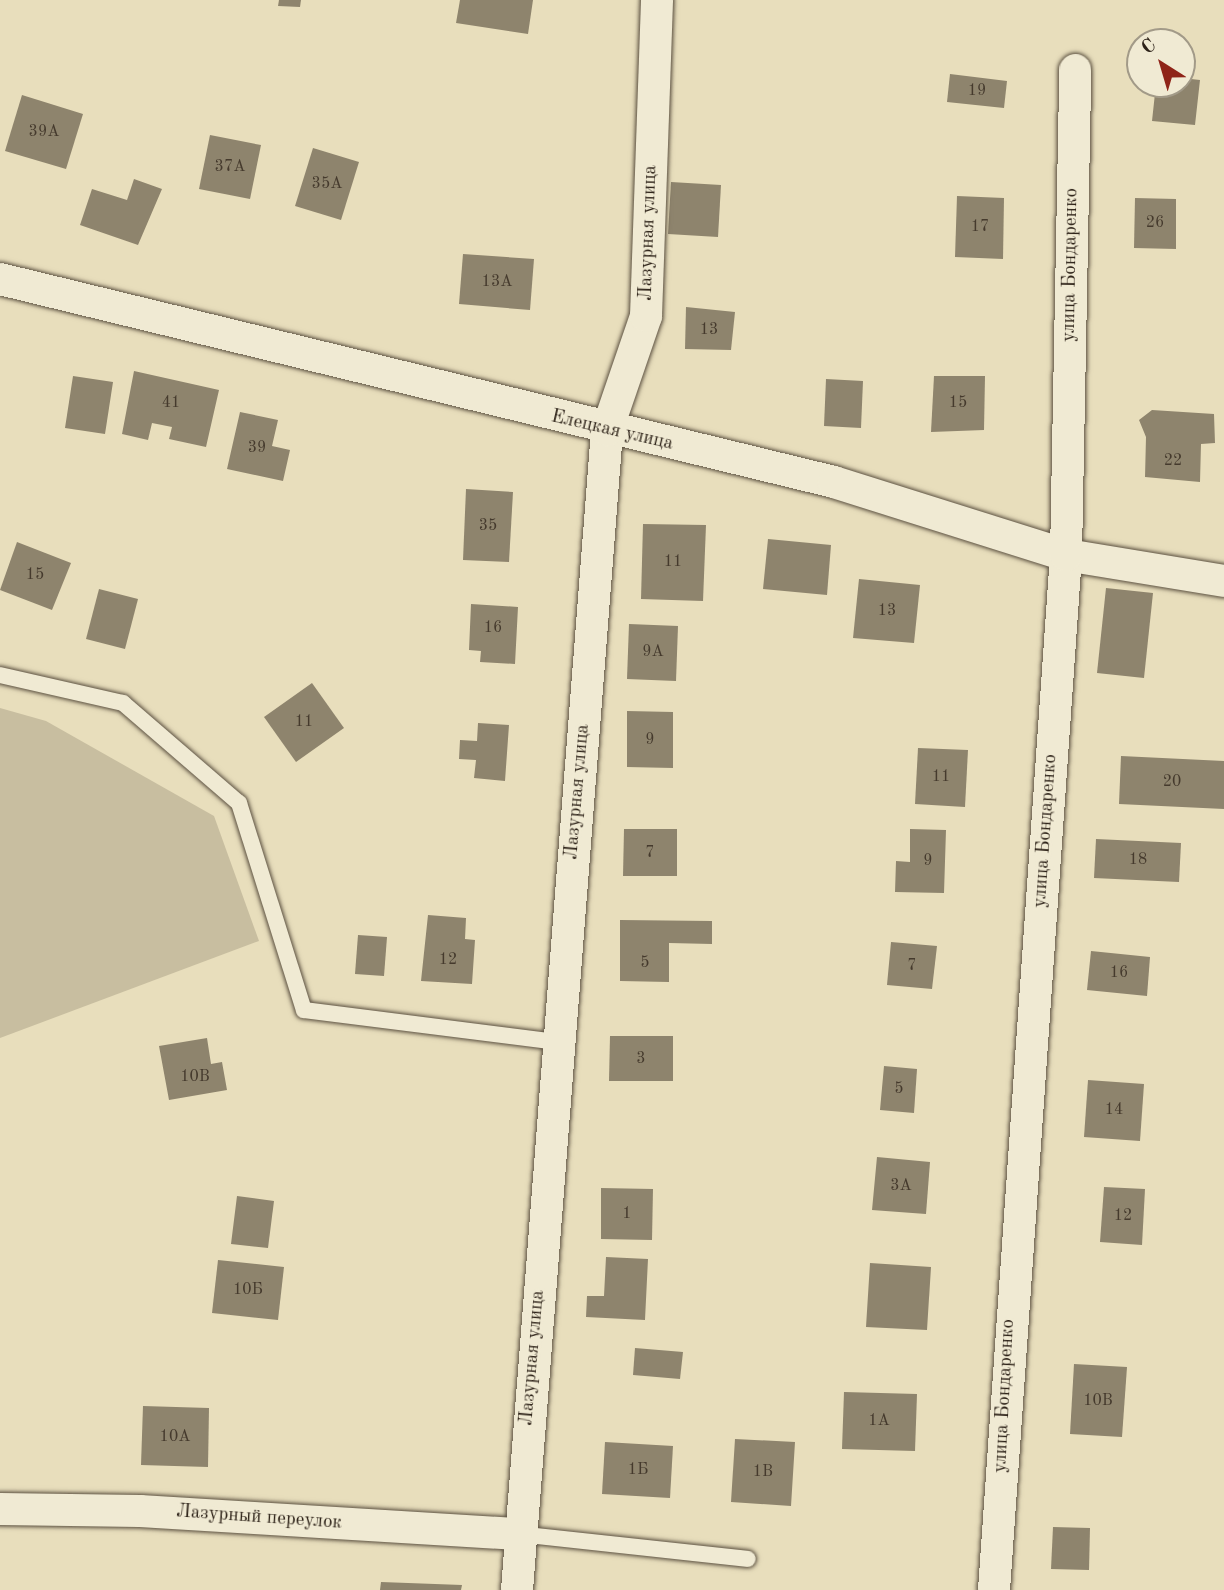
<!DOCTYPE html>
<meta charset="utf-8">
<style>
body{margin:0}
#map{position:relative;width:1224px;height:1590px;overflow:hidden;background:#e8debc;font-family:"Old Standard TT",serif}
div>[style]{position:absolute}
[style*='--x']{left:calc(var(--x)*1px);top:calc(var(--y)*1px);width:calc(var(--w)*1px);rotate:calc(var(--a)*1deg)}
.green>*{inset:0;background:#c8bea0}
.building>*{inset:0;background:#8e846d}
.roads{filter:drop-shadow(0 0 2px #5c5141) drop-shadow(0 0 2px #5c5141)}
.service>*{height:16px;margin:-8px;padding:0 8px;transform-origin:8px;border-radius:8px;background:#f0ead3}
.minor>*{height:32px;margin:-16px;padding:0 16px;transform-origin:16px;border-radius:16px;background:#f0ead3}
span{translate:-50% -50%;white-space:nowrap;text-align:center;line-height:1.15;-webkit-text-stroke:5px #f0ead3;paint-order:stroke}
.number-label{font-size:16px;color:#453a2d}
.number-label span{-webkit-text-stroke-width:0}
.street-label{font-size:19px;color:#2d2218}
.north{position:absolute;left:1126px;top:28px;width:70px;height:70px;box-sizing:border-box;background:#f0ead3;border:2px solid #a29a88;border-radius:50%;rotate:323deg;font-size:19px;font-weight:700;line-height:28px;text-align:center;color:#2d2218}
.north::after{content:'';display:block;margin:auto;width:24px;height:32px;background:#8f2418;clip-path:polygon(50% 0,100% 100%,50% 72%,0 100%)}
</style>
<div id="map">
<div class="green">
<div style="clip-path:polygon(0 708px,46px 721px,214px 816px,259px 941px,0 1038px)"></div>
</div>
<div class="building">
<div style="clip-path:polygon(279px 0,301px 0,300px 7px,278px 6px)"></div>
<div style="clip-path:polygon(460px 0,533px 0,528px 34px,456px 23px)"></div>
<div style="clip-path:polygon(950px 74px,1007px 81px,1004px 108px,947px 102px)"></div>
<div style="clip-path:polygon(1182px 78px,1200px 80px,1195px 125px,1152px 121px,1156px 84px,1182px 84px)"></div>
<div style="clip-path:polygon(22px 95px,83px 114px,66px 169px,5px 151px)"></div>
<div style="clip-path:polygon(210px 135px,261px 145px,250px 199px,199px 189px)"></div>
<div style="clip-path:polygon(313px 148px,359px 162px,341px 220px,295px 206px)"></div>
<div style="clip-path:polygon(134px 179px,162px 189px,138px 245px,80px 225px,92px 189px,127px 200px)"></div>
<div style="clip-path:polygon(671px 182px,721px 185px,718px 237px,668px 234px)"></div>
<div style="clip-path:polygon(957px 196px,1004px 198px,1003px 259px,955px 257px)"></div>
<div style="clip-path:polygon(1135px 198px,1176px 199px,1176px 249px,1134px 248px)"></div>
<div style="clip-path:polygon(463px 254px,534px 259px,530px 310px,459px 304px)"></div>
<div style="clip-path:polygon(686px 307px,735px 312px,731px 350px,685px 349px)"></div>
<div style="clip-path:polygon(134px 371px,219px 390px,206px 447px,169px 439px,172px 427px,152px 423px,148px 440px,122px 434px)"></div>
<div style="clip-path:polygon(73px 376px,113px 382px,105px 434px,65px 428px)"></div>
<div style="clip-path:polygon(934px 376px,985px 376px,984px 430px,931px 432px)"></div>
<div style="clip-path:polygon(826px 379px,863px 381px,861px 428px,824px 426px)"></div>
<div style="clip-path:polygon(1152px 410px,1214px 414px,1215px 443px,1201px 444px,1200px 482px,1145px 477px,1146px 437px,1139px 420px)"></div>
<div style="clip-path:polygon(240px 412px,278px 420px,272px 446px,290px 450px,283px 481px,227px 469px)"></div>
<div style="clip-path:polygon(466px 489px,513px 492px,509px 562px,463px 560px)"></div>
<div style="clip-path:polygon(643px 524px,706px 525px,703px 601px,641px 599px)"></div>
<div style="clip-path:polygon(768px 539px,831px 545px,827px 595px,763px 589px)"></div>
<div style="clip-path:polygon(17px 542px,71px 563px,52px 610px,0 590px)"></div>
<div style="clip-path:polygon(859px 579px,920px 585px,914px 643px,853px 638px)"></div>
<div style="clip-path:polygon(1106px 588px,1153px 593px,1144px 678px,1097px 673px)"></div>
<div style="clip-path:polygon(99px 589px,138px 599px,125px 649px,86px 639px)"></div>
<div style="clip-path:polygon(471px 604px,518px 607px,515px 664px,480px 662px,481px 651px,469px 650px)"></div>
<div style="clip-path:polygon(629px 624px,678px 626px,676px 681px,627px 679px)"></div>
<div style="clip-path:polygon(312px 683px,344px 728px,296px 762px,264px 717px)"></div>
<div style="clip-path:polygon(627px 711px,673px 712px,673px 768px,627px 767px)"></div>
<div style="clip-path:polygon(478px 723px,509px 725px,505px 781px,474px 778px,476px 760px,459px 759px,460px 740px,477px 741px)"></div>
<div style="clip-path:polygon(918px 748px,968px 750px,965px 807px,915px 804px)"></div>
<div style="clip-path:polygon(1121px 756px,1224px 761px,1224px 809px,1119px 804px)"></div>
<div style="clip-path:polygon(624px 829px,677px 829px,677px 876px,623px 876px)"></div>
<div style="clip-path:polygon(910px 829px,946px 830px,944px 893px,895px 892px,896px 861px,910px 862px)"></div>
<div style="clip-path:polygon(1096px 839px,1181px 843px,1179px 882px,1094px 878px)"></div>
<div style="clip-path:polygon(428px 915px,466px 918px,465px 939px,475px 940px,472px 984px,421px 981px)"></div>
<div style="clip-path:polygon(620px 920px,712px 921px,712px 944px,669px 943px,669px 982px,620px 981px)"></div>
<div style="clip-path:polygon(358px 935px,387px 937px,384px 976px,355px 974px)"></div>
<div style="clip-path:polygon(891px 942px,937px 946px,932px 989px,887px 985px)"></div>
<div style="clip-path:polygon(1091px 951px,1150px 957px,1147px 996px,1087px 990px)"></div>
<div style="clip-path:polygon(610px 1036px,673px 1036px,673px 1081px,609px 1081px)"></div>
<div style="clip-path:polygon(207px 1038px,211px 1064px,222px 1062px,227px 1090px,169px 1100px,159px 1046px)"></div>
<div style="clip-path:polygon(884px 1066px,917px 1069px,914px 1113px,880px 1110px)"></div>
<div style="clip-path:polygon(1088px 1080px,1144px 1084px,1140px 1141px,1084px 1137px)"></div>
<div style="clip-path:polygon(877px 1157px,930px 1162px,926px 1214px,872px 1210px)"></div>
<div style="clip-path:polygon(1104px 1187px,1145px 1189px,1142px 1245px,1100px 1242px)"></div>
<div style="clip-path:polygon(601px 1188px,653px 1189px,652px 1240px,601px 1239px)"></div>
<div style="clip-path:polygon(237px 1196px,274px 1201px,268px 1248px,231px 1244px)"></div>
<div style="clip-path:polygon(606px 1257px,648px 1259px,645px 1320px,586px 1317px,587px 1296px,604px 1296px)"></div>
<div style="clip-path:polygon(218px 1260px,284px 1267px,278px 1320px,212px 1313px)"></div>
<div style="clip-path:polygon(870px 1263px,931px 1267px,927px 1330px,866px 1327px)"></div>
<div style="clip-path:polygon(635px 1348px,683px 1352px,680px 1379px,633px 1375px)"></div>
<div style="clip-path:polygon(1074px 1364px,1127px 1367px,1122px 1437px,1070px 1434px)"></div>
<div style="clip-path:polygon(844px 1392px,917px 1394px,915px 1451px,842px 1449px)"></div>
<div style="clip-path:polygon(143px 1406px,209px 1408px,208px 1467px,141px 1465px)"></div>
<div style="clip-path:polygon(735px 1439px,795px 1442px,791px 1506px,731px 1502px)"></div>
<div style="clip-path:polygon(605px 1442px,673px 1446px,670px 1498px,602px 1494px)"></div>
<div style="clip-path:polygon(1053px 1527px,1090px 1528px,1089px 1570px,1051px 1569px)"></div>
<div style="clip-path:polygon(381px 1582px,462px 1585px,461px 1590px,380px 1590px)"></div>
</div>
<div class="roads">
<div class="service">
<div style="--x:0;--y:675;--w:126;--a:12.8"></div>
<div style="--x:123;--y:703;--w:153;--a:40.8"></div>
<div style="--x:239;--y:803;--w:217;--a:72.6"></div>
<div style="--x:304;--y:1010;--w:256;--a:7.2"></div>
<div style="--x:518;--y:1534;--w:231;--a:6.2"></div>
</div>
<div class="minor">
<div style="--x:0;--y:279;--w:858;--a:13.68"></div>
<div style="--x:834;--y:482;--w:243;--a:17.5"></div>
<div style="--x:1066;--y:555;--w:160;--a:9.3"></div>
<div style="--x:0;--y:1509;--w:140;--a:0.8"></div>
<div style="--x:140;--y:1511;--w:379;--a:3.5"></div>
<div style="--x:517;--y:1590;--w:1163;--a:-85.56"></div>
<div style="--x:607;--y:430;--w:120;--a:-71.1"></div>
<div style="--x:646;--y:316;--w:316;--a:-88"></div>
<div style="--x:994;--y:1590;--w:1038;--a:-86.02"></div>
<div style="--x:1066;--y:555;--w:485;--a:-88.9"></div>
</div>
</div>
<div class="number-label">
<span style="left:977px;top:91px">19</span>
<span style="left:44px;top:132px">39А</span>
<span style="left:230px;top:167px">37А</span>
<span style="left:327px;top:184px">35А</span>
<span style="left:1155px;top:223px">26</span>
<span style="left:980px;top:227px">17</span>
<span style="left:497px;top:282px">13А</span>
<span style="left:709px;top:330px">13</span>
<span style="left:171px;top:403px">41</span>
<span style="left:958px;top:403px">15</span>
<span style="left:257px;top:448px">39</span>
<span style="left:1173px;top:461px">22</span>
<span style="left:488px;top:526px">35</span>
<span style="left:673px;top:562px">11</span>
<span style="left:35px;top:575px">15</span>
<span style="left:887px;top:611px">13</span>
<span style="left:493px;top:628px">16</span>
<span style="left:653px;top:652px">9А</span>
<span style="left:304px;top:722px">11</span>
<span style="left:650px;top:740px">9</span>
<span style="left:941px;top:777px">11</span>
<span style="left:1172px;top:782px">20</span>
<span style="left:650px;top:853px">7</span>
<span style="left:1138px;top:860px">18</span>
<span style="left:928px;top:861px">9</span>
<span style="left:448px;top:960px">12</span>
<span style="left:645px;top:963px">5</span>
<span style="left:912px;top:966px">7</span>
<span style="left:1119px;top:973px">16</span>
<span style="left:641px;top:1059px">3</span>
<span style="left:195px;top:1077px">10В</span>
<span style="left:899px;top:1089px">5</span>
<span style="left:1114px;top:1110px">14</span>
<span style="left:901px;top:1186px">3А</span>
<span style="left:627px;top:1214px">1</span>
<span style="left:1123px;top:1216px">12</span>
<span style="left:248px;top:1290px">10Б</span>
<span style="left:1098px;top:1401px">10В</span>
<span style="left:879px;top:1421px">1А</span>
<span style="left:175px;top:1437px">10А</span>
<span style="left:638px;top:1470px">1Б</span>
<span style="left:763px;top:1472px">1В</span>
</div>
<div class="street-label">
<span style="left:649px;top:233px;rotate:-88deg">Лазурная улица</span>
<span style="left:1071px;top:265px;rotate:-89deg">улица Бондаренко</span>
<span style="left:612px;top:431px;rotate:13deg">Елецкая улица</span>
<span style="left:578px;top:792px;rotate:-85deg">Лазурная улица</span>
<span style="left:1046px;top:831px;rotate:-86deg">улица Бондаренко</span>
<span style="left:533px;top:1358px;rotate:-85deg">Лазурная улица</span>
<span style="left:1005px;top:1396px;rotate:-87deg">улица Бондаренко</span>
<span style="left:259px;top:1518px;rotate:4deg">Лазурный переулок</span>
</div>
<div class="north">С</div>
</div>
